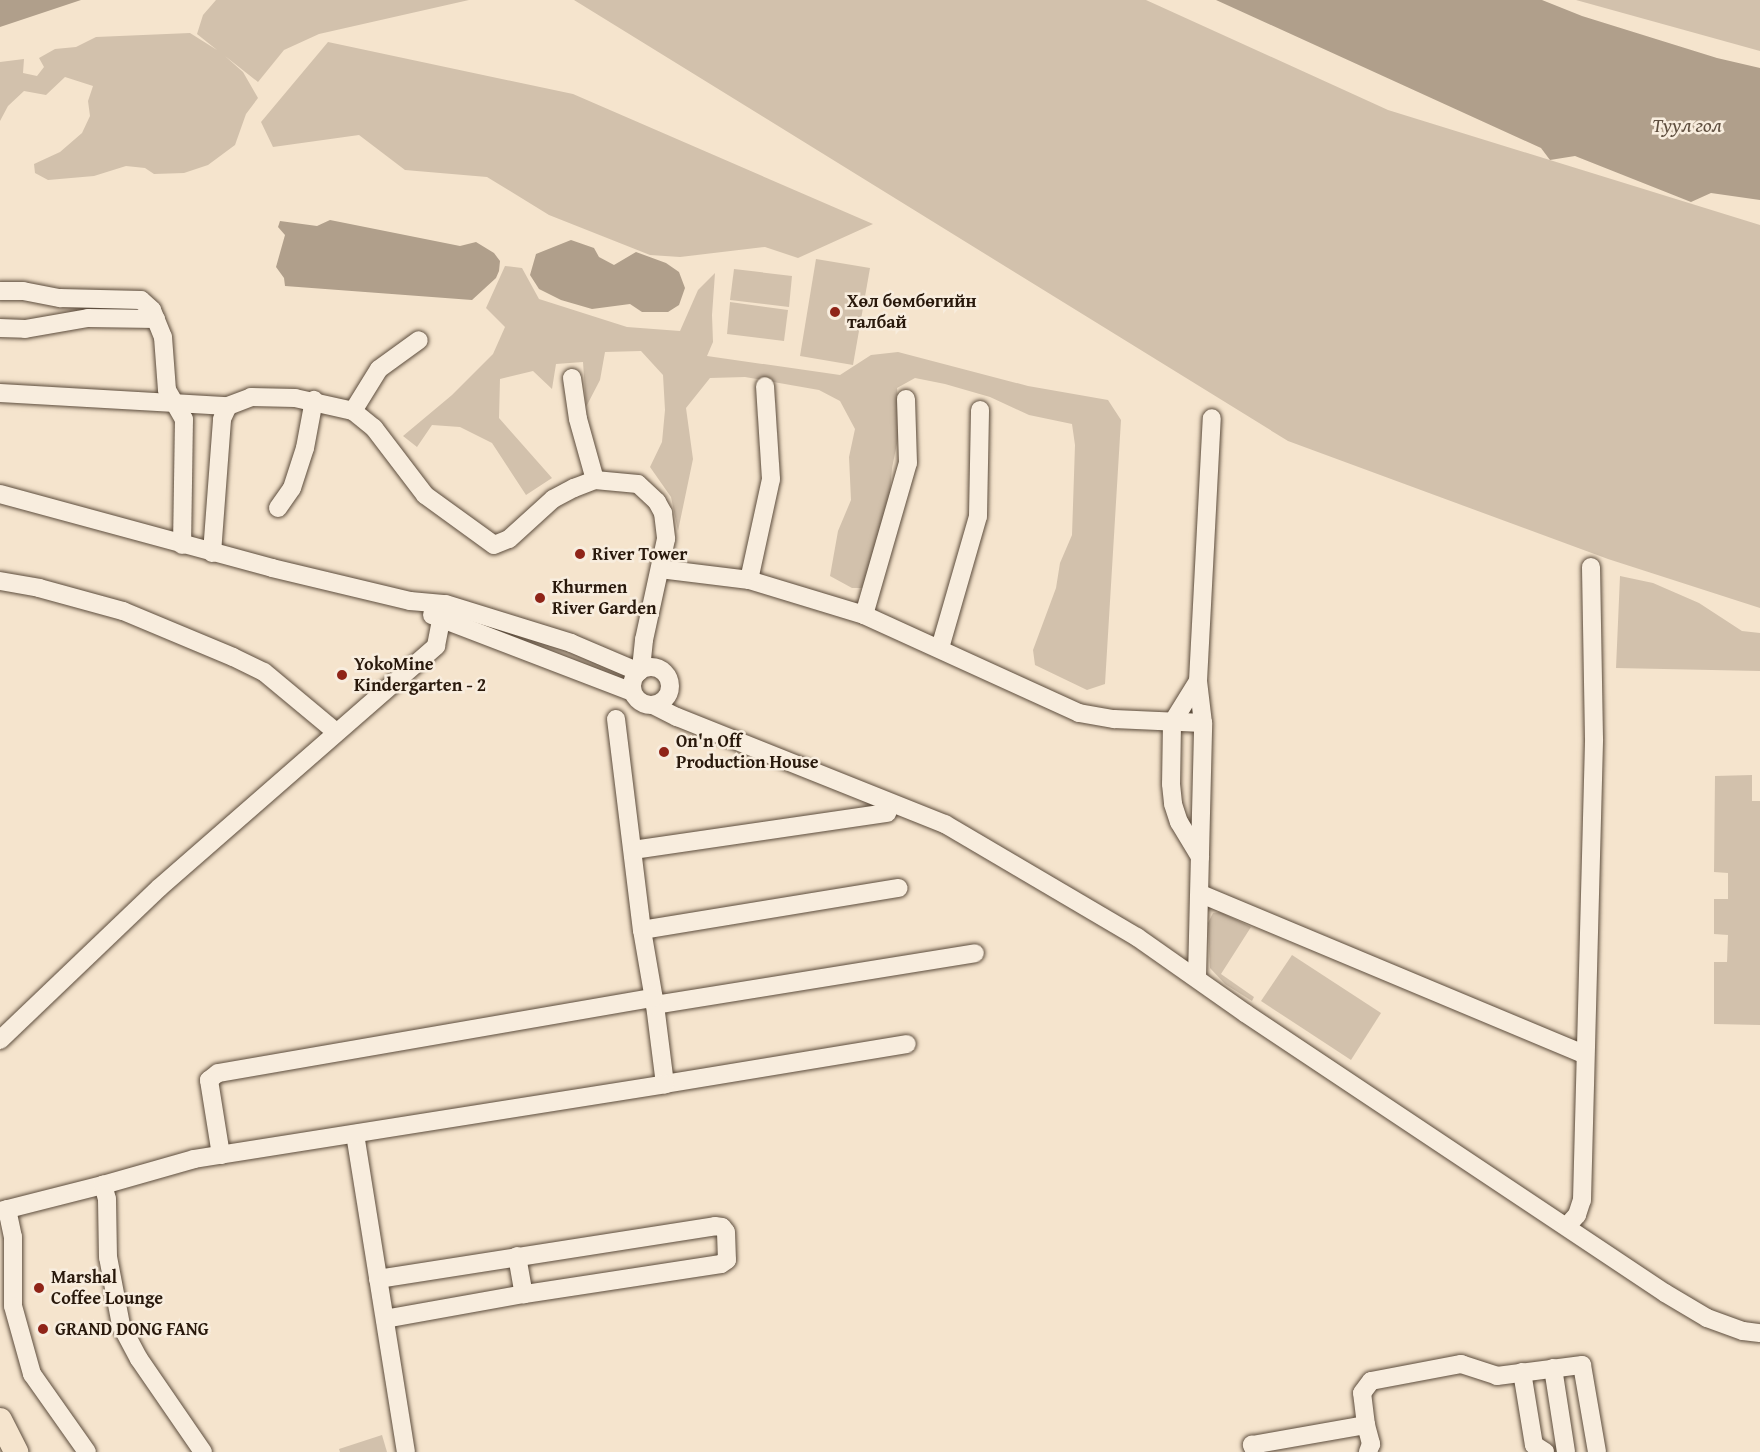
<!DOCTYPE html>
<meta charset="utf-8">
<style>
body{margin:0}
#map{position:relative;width:1760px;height:1452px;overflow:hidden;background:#f5e4cd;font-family:"Gentium Book Plus",serif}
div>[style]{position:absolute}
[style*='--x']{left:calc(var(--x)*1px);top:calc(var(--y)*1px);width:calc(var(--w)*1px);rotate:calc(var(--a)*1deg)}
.green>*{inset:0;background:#d2c1ac}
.water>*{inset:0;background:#b09f8b}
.roads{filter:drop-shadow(0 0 2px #5c4c3c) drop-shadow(0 0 2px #5c4c3c)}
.minor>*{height:18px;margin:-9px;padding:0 9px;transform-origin:9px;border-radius:9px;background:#f8edde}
.minor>.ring{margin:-9px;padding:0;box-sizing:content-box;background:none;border:18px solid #f8edde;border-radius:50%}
.major>*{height:24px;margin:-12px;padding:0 12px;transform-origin:12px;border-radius:12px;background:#f5e4cd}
.dots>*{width:16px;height:16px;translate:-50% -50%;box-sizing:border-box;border:3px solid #f8edde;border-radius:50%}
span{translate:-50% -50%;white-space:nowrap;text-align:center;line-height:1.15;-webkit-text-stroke:5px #f8edde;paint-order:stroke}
.poi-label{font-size:18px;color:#29190c;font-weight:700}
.left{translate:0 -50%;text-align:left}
.water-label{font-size:20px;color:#5f4f3f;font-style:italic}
</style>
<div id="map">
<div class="green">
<div style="clip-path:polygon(216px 0,469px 0,319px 34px,284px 50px,258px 82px,225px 56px,243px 72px,258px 98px,246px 114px,235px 145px,208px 165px,184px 173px,154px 174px,145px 168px,126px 166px,94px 176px,48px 180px,35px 173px,34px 164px,60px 152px,82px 133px,90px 116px,88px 101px,93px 86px,65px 77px,46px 95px,24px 91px,8px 106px,0 121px,0 62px,24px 59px,23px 73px,37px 76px,44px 67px,39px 58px,55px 49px,76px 47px,96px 37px,190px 33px,217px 50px,197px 34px,203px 15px)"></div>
<div style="clip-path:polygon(574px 0,1146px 0,1388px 110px,1760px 225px,1760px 608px,1608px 559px,1288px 441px)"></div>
<div style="clip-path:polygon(1576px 0,1760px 0,1760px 51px)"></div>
<div style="clip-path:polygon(328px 42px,573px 94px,873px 224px,798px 258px,765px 247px,680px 257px,650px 255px,549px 215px,487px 177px,405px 170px,359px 135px,273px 147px,261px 122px)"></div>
<div style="clip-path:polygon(816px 259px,870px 268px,853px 365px,800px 356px)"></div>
<div style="clip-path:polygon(505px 266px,522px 268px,539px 299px,627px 327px,680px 331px,698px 290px,715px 273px,712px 315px,713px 342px,707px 356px,840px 375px,871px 355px,898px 352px,1028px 386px,1108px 400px,1121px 420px,1105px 684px,1087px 690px,1035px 665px,1033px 650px,1056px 588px,1060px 563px,1072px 535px,1075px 445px,1072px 424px,1029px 415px,990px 397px,945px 384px,915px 378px,897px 388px,900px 429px,892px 468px,888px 519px,867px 588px,852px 588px,830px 576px,838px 531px,851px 500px,849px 457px,855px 429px,840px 401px,819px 390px,745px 377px,710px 378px,686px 408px,693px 459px,678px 531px,671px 497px,650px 467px,662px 442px,665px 410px,663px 375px,641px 351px,605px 352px,600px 380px,586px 407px,583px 362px,556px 364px,552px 389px,533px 371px,500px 379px,499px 418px,552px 478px,526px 495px,492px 443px,460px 427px,432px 425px,417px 447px,403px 436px,452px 395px,493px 354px,505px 327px,486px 308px)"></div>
<div style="clip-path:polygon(734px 269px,792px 276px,789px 307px,730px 300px)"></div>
<div style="clip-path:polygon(730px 302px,788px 310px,784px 341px,727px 334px)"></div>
<div style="clip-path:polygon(1620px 576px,1653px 583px,1699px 603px,1742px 631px,1760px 633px,1760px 671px,1616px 668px)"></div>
<div style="clip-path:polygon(1752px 775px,1752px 801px,1760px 801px,1760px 1025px,1714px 1024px,1714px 962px,1727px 962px,1728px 935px,1714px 934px,1714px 899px,1728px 899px,1728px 873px,1714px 872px,1715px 776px)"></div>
<div style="clip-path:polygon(1220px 912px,1251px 927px,1221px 974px,1254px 997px,1252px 1001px,1225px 984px,1210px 968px,1208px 923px,1213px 913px)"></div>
<div style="clip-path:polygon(1292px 955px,1381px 1013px,1351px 1060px,1261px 1001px)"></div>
<div style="clip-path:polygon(382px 1435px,387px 1452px,340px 1452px,339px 1449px)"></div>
</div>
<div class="water">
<div style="clip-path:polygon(0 0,81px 0,0 27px)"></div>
<div style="clip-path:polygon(1216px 0,1542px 0,1582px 16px,1717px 58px,1760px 68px,1760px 200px,1711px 193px,1691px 202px,1575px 156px,1550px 160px,1541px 148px)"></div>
<div style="clip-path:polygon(330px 220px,460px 246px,476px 242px,494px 253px,500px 261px,499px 271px,496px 278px,472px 300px,285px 286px,284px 278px,276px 267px,285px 235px,278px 227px,280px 221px,317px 226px)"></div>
<div style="clip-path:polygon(571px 240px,594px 248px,599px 257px,614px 265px,636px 252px,666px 263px,679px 272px,685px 288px,679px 305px,668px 312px,642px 312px,630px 304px,592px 309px,561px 300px,539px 289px,530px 275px,536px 254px)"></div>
</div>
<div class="roads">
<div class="minor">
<div style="--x:0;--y:291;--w:23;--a:0"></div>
<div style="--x:23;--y:291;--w:38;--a:11"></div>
<div style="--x:60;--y:298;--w:81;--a:1.4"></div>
<div style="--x:141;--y:300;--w:15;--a:42"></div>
<div style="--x:152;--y:310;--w:29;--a:68"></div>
<div style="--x:163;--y:337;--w:53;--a:85.7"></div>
<div style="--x:167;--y:390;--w:34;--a:60"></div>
<div style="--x:184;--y:419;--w:126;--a:90.9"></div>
<div style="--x:0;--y:328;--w:25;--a:2"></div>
<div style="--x:25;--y:329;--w:64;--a:-9.9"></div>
<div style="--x:88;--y:318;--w:68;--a:0.8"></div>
<div style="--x:572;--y:378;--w:41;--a:81.7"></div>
<div style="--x:578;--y:419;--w:63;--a:74.4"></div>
<div style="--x:0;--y:393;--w:228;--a:3.3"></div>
<div style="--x:228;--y:406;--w:25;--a:-21"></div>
<div style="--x:251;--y:397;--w:44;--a:1.3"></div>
<div style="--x:295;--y:398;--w:59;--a:12.6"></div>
<div style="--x:353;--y:411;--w:27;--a:39"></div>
<div style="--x:374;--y:428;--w:84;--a:52.7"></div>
<div style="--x:425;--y:495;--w:85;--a:35.9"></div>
<div style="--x:494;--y:545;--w:16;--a:-22"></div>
<div style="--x:509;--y:539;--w:59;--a:-42.3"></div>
<div style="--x:553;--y:499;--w:24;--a:-28"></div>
<div style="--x:574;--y:488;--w:22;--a:-21"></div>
<div style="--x:595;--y:480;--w:43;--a:5.3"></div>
<div style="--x:638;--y:484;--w:26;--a:43"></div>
<div style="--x:657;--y:502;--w:13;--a:61"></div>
<div style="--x:663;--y:513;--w:26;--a:83"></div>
<div style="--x:666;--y:539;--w:103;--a:102.3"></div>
<div style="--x:644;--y:640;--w:30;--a:96"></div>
<div style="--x:353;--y:411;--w:49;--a:-58.2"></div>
<div style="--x:379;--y:369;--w:49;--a:-35.9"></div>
<div style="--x:0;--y:494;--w:282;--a:15.2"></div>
<div style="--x:272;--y:568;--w:142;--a:13.4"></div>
<div style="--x:410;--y:601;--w:36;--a:5"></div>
<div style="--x:446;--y:604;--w:131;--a:17.3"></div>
<div style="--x:571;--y:643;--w:74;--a:23.1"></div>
<div style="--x:278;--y:508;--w:24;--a:-55"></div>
<div style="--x:292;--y:488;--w:42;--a:-72"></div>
<div style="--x:305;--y:448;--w:49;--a:-79.4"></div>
<div style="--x:212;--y:553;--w:134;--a:-85.7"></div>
<div style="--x:222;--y:419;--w:14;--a:-65"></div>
<div style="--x:660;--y:569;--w:90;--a:7"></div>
<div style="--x:749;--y:580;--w:120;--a:16.9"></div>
<div style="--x:864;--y:615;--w:236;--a:24.5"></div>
<div style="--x:1079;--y:713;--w:36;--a:10"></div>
<div style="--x:1114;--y:719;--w:89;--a:2.6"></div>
<div style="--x:749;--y:580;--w:103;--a:-77.7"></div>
<div style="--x:771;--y:479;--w:93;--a:-93.7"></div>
<div style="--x:0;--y:581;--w:40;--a:10"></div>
<div style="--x:39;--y:588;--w:87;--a:15.3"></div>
<div style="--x:123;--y:611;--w:119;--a:22.7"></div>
<div style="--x:233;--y:657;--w:34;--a:26"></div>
<div style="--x:264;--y:672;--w:94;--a:39.8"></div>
<div style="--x:432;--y:615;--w:215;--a:21"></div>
<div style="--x:864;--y:615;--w:158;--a:-73.9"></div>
<div style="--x:908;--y:463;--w:64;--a:-91.8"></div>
<div style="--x:940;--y:648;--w:137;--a:-73.9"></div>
<div style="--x:978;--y:516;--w:106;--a:-88.9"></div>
<div class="ring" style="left:632px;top:667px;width:20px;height:20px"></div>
<div style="--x:1198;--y:681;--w:49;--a:121.8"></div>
<div style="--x:1172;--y:723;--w:61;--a:90.9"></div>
<div style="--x:1171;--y:784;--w:20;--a:84"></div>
<div style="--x:1173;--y:804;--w:19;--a:72"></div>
<div style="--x:1179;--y:822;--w:41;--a:59"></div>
<div style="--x:653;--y:705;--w:27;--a:27"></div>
<div style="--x:677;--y:717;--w:289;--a:21.8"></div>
<div style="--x:945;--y:824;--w:223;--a:30.5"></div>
<div style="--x:1137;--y:937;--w:132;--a:35.1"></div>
<div style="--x:1245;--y:1013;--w:505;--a:33.69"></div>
<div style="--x:1665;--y:1293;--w:49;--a:30.8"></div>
<div style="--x:1707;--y:1318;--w:38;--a:20"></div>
<div style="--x:1743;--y:1331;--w:17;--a:7"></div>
<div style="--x:616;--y:719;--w:213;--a:83"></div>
<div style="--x:642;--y:930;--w:76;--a:80.2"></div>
<div style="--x:655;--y:1005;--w:80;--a:82.8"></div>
<div style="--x:665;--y:1084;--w:245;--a:-9.4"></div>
<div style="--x:633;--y:850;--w:257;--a:-8.3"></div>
<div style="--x:1201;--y:894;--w:415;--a:22.7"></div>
<div style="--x:642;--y:930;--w:260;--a:-9.3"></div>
<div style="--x:1197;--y:977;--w:254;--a:-88.6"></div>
<div style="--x:1203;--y:723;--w:42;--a:-96.8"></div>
<div style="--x:1198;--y:681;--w:263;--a:-87"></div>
<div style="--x:655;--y:1005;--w:324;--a:-9.2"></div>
<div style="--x:0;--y:1040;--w:220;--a:-43.7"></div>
<div style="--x:159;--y:888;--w:368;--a:-41.1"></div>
<div style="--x:436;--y:646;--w:26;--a:-79"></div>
<div style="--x:355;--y:1134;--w:322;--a:80.9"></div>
<div style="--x:221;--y:1155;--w:76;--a:-99.1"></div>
<div style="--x:209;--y:1080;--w:11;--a:-38"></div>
<div style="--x:218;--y:1073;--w:442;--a:-9.8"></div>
<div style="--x:7;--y:1209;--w:29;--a:78"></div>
<div style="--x:13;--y:1237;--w:69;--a:90"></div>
<div style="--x:13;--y:1306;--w:71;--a:74.4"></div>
<div style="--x:32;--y:1374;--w:95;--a:54.8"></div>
<div style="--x:0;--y:1211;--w:106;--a:-14.2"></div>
<div style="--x:1567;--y:1226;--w:15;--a:-48"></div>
<div style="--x:1577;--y:1215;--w:16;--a:-72"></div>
<div style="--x:1582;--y:1200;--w:461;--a:-88.5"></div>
<div style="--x:1594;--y:739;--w:172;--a:-91"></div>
<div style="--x:517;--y:1256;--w:39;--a:80"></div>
<div style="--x:378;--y:1279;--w:341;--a:-8.9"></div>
<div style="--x:715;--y:1226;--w:7;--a:8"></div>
<div style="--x:722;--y:1227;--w:6;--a:51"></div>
<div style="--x:726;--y:1232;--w:28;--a:88"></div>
<div style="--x:727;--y:1260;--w:7;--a:146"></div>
<div style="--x:721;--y:1264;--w:199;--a:171.3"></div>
<div style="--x:524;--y:1294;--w:141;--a:169.8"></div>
<div style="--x:1553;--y:1368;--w:85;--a:81.2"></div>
<div style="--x:1522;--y:1372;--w:74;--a:80.7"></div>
<div style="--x:1534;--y:1445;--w:13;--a:32"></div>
<div style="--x:1366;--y:1425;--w:20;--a:75"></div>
<div style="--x:1371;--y:1444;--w:9;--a:111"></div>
<div style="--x:203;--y:1452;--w:113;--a:-124.5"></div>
<div style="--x:139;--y:1359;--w:38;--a:-118"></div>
<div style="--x:121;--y:1325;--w:69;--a:-100.8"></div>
<div style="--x:108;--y:1257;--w:58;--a:-91"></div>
<div style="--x:107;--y:1199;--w:15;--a:-106"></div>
<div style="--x:103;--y:1185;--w:95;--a:-15.9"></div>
<div style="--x:194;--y:1159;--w:477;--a:-9"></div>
<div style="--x:1255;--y:1452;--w:8;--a:-113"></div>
<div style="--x:1252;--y:1445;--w:116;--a:-10"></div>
<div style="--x:1366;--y:1425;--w:32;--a:-97"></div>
<div style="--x:1362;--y:1393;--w:15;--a:-53"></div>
<div style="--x:1371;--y:1381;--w:92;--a:-10.7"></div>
<div style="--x:1461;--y:1364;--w:38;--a:18"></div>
<div style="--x:1497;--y:1376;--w:86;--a:-7.4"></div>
<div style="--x:1582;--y:1365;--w:88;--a:80.2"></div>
</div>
<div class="major">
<div style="--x:0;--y:1420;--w:36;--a:63"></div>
</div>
</div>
<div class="dots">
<div style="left:835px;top:312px;background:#8f2418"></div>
<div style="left:580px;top:554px;background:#8f2418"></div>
<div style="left:540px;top:598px;background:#8f2418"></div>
<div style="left:342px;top:675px;background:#8f2418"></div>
<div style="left:664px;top:752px;background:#8f2418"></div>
<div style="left:39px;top:1288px;background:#8f2418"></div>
<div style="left:43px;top:1329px;background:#8f2418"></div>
</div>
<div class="poi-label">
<span class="left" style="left:847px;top:312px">Хөл бөмбөгийн<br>талбай</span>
<span class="left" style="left:592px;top:554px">River Tower</span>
<span class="left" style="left:552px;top:598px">Khurmen<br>River Garden</span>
<span class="left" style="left:354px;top:675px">YokoMine<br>Kindergarten - 2</span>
<span class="left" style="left:676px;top:752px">On'n Off<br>Production House</span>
<span class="left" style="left:51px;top:1288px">Marshal<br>Coffee Lounge</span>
<span class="left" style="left:55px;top:1329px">GRAND DONG FANG</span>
</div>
<div class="water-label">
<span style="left:1687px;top:124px">Туул гол</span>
</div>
</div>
